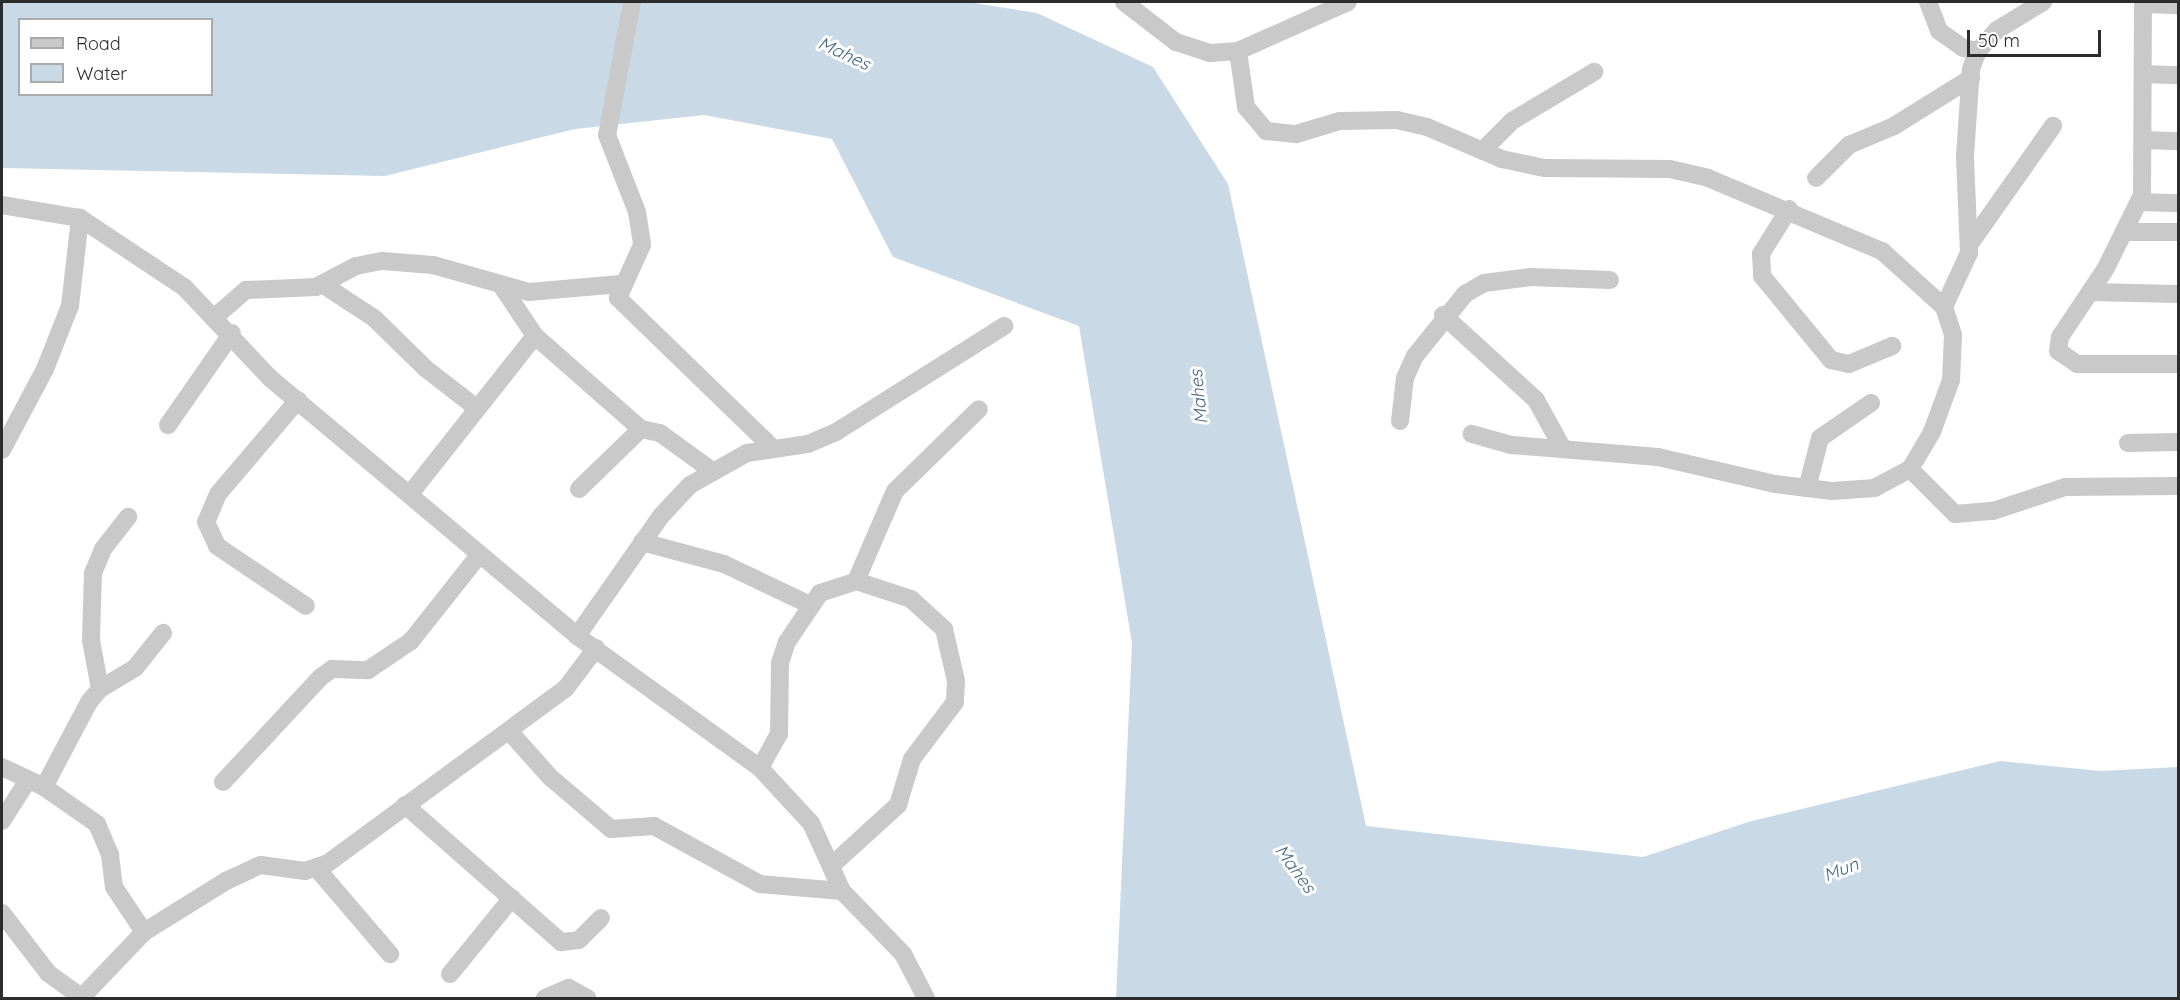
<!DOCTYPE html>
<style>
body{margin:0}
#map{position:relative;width:2180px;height:1000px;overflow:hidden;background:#fff;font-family:Quicksand,sans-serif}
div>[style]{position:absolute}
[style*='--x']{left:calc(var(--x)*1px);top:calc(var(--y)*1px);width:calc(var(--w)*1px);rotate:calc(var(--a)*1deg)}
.water>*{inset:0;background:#c9d9e6}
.street>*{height:18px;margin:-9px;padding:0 9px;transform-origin:9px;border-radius:9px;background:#c9c9c9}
span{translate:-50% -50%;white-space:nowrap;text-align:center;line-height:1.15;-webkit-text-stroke:6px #fff;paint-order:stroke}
.water-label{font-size:18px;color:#446783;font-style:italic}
.frame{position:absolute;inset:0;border:3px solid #2c2c2c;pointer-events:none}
.legend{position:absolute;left:18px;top:18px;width:195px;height:78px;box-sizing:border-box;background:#fff;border:2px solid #ababab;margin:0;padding:8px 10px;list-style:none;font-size:18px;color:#2c2c2c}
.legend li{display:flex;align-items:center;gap:12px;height:30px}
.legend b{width:30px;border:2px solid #ababab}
.scale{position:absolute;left:1967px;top:30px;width:134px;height:27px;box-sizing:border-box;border:3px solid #2c2c2c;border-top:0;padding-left:8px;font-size:18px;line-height:21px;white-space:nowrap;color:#2c2c2c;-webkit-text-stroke:4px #fff;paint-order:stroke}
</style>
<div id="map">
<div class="water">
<div style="clip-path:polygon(evenodd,2px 2px,968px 2px,1037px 13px,1153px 67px,1228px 184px,1366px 826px,1643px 857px,1748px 822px,2000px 761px,2101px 771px,2178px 767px,2178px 998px,1116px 998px,1132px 643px,1079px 326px,893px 257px,832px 139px,704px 115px,575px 129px,385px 176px,2px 168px,2px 2px,20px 20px,212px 20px,212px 94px,20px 94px,20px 20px)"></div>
</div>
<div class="street">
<div style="--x:632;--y:2;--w:135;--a:100.6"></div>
<div style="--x:607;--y:135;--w:83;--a:68.7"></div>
<div style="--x:637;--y:212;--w:33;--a:81"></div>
<div style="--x:642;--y:245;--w:58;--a:114.4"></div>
<div style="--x:618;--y:298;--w:214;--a:44.1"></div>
<div style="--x:1124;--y:2;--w:66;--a:37.6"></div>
<div style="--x:1176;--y:42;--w:36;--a:18"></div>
<div style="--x:1210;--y:53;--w:28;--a:-4"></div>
<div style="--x:1238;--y:51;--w:120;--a:-24"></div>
<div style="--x:1928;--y:2;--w:31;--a:69"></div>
<div style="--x:1939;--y:31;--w:29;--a:35"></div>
<div style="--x:1963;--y:48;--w:15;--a:11"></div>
<div style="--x:2143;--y:2;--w:193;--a:90.3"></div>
<div style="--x:2142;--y:195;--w:81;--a:116.3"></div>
<div style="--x:2106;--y:268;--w:83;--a:123.7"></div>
<div style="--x:2060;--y:337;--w:14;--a:98"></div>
<div style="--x:2058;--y:351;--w:23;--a:34"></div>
<div style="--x:2077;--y:364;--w:101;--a:0"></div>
<div style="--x:2144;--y:4;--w:34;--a:2"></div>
<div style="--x:1238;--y:51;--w:57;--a:81.9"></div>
<div style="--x:1246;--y:107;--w:31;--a:50"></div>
<div style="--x:1266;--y:131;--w:30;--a:6"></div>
<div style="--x:1296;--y:134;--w:46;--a:-16.5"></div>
<div style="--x:1340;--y:121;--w:57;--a:-1"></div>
<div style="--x:1397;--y:120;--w:31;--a:13"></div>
<div style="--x:1427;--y:127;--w:82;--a:23.1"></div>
<div style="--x:1502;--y:159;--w:43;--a:12.1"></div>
<div style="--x:1544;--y:168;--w:126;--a:0.5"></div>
<div style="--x:1670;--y:169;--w:39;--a:13"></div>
<div style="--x:1708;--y:178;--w:189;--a:22.8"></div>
<div style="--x:1882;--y:251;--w:84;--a:42.1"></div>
<div style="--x:1944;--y:307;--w:29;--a:72"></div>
<div style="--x:1953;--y:335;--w:45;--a:92.5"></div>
<div style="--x:1951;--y:380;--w:55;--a:110.1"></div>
<div style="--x:1932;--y:432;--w:43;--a:120.7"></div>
<div style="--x:1910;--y:469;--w:40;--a:152"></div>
<div style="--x:1875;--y:488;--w:43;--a:176"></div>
<div style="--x:1832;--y:491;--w:57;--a:-173"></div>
<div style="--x:1775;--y:484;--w:120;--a:-167"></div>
<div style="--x:1658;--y:457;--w:147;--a:-175.3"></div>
<div style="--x:1511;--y:445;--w:41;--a:-164.2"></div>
<div style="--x:2144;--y:74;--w:34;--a:2"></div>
<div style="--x:2145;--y:140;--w:33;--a:2"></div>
<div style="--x:1482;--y:151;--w:42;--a:-45"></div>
<div style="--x:1512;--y:121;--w:96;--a:-30.9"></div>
<div style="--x:1816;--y:178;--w:47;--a:-45"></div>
<div style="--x:1849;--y:145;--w:49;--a:-22.9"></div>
<div style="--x:1894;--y:126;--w:91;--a:-31.9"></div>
<div style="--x:2140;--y:202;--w:38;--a:2"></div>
<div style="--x:2;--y:205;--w:79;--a:9.5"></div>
<div style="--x:80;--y:218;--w:125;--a:33.6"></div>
<div style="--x:184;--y:287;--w:125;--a:46.6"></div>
<div style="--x:270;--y:378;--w:401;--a:40"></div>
<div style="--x:577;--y:636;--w:226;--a:35.8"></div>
<div style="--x:760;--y:768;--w:75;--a:47.2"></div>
<div style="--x:811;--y:823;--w:75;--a:65.5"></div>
<div style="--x:842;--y:891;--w:88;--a:45.9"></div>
<div style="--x:903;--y:954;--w:50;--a:62.4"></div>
<div style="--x:1789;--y:209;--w:53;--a:121.9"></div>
<div style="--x:1761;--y:254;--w:22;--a:87"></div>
<div style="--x:1762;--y:276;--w:109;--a:50.6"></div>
<div style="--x:1831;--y:360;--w:18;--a:13"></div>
<div style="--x:1849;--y:364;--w:47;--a:-22.7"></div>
<div style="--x:2127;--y:232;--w:51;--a:0"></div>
<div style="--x:1969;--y:245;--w:146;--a:-54.8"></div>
<div style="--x:322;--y:284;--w:62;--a:33.2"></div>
<div style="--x:374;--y:318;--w:71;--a:44.4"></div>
<div style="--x:425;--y:368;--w:62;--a:37.8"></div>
<div style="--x:503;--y:288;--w:58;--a:56.3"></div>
<div style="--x:535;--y:336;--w:141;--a:41.3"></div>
<div style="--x:2090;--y:292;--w:88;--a:1.3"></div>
<div style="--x:1944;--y:307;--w:60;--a:-65.2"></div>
<div style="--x:1969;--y:253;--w:97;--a:-92.4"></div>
<div style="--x:1965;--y:156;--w:87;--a:-86.1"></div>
<div style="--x:1971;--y:69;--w:19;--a:-69"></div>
<div style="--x:1978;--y:51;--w:28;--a:-48"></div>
<div style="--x:1997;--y:30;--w:54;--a:-31.3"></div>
<div style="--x:1443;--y:315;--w:126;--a:42.4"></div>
<div style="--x:1536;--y:400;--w:56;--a:61.1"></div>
<div style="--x:216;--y:316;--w:40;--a:-41"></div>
<div style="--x:246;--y:290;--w:70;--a:-2.5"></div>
<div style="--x:316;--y:287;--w:45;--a:-27.7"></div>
<div style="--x:356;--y:266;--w:26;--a:-11"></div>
<div style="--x:382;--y:261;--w:51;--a:4.5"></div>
<div style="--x:433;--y:265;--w:100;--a:15.7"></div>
<div style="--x:529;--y:292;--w:92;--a:-5"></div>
<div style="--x:298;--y:400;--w:123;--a:130.4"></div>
<div style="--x:218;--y:494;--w:30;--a:113"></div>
<div style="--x:206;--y:522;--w:26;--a:65"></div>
<div style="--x:217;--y:546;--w:107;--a:34"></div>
<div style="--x:1400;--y:421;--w:43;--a:-83.4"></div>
<div style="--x:1405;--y:378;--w:24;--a:-66"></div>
<div style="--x:1415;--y:356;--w:80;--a:-51.1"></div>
<div style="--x:1465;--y:294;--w:22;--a:-30"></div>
<div style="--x:1484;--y:283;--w:47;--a:-7.3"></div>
<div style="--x:1531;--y:277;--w:79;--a:2.2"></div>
<div style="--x:168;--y:425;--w:112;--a:-55.2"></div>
<div style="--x:2128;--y:443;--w:50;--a:-1.1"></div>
<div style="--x:2;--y:450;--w:92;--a:-62"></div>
<div style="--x:45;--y:369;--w:68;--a:-68.4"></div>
<div style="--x:70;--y:306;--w:89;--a:-83.5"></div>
<div style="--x:1910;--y:469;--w:64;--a:45"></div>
<div style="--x:1955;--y:514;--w:38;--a:-5"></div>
<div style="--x:1993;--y:511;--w:76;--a:-18.4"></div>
<div style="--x:2065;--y:487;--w:113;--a:-0.5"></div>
<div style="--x:1807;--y:488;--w:52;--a:-75.4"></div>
<div style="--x:1820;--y:438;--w:62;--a:-34.5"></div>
<div style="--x:579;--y:489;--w:86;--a:-44.1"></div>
<div style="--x:641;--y:429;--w:19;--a:12"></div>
<div style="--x:660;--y:433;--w:63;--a:36"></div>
<div style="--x:410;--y:494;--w:201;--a:-51.7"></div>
<div style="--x:642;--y:542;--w:85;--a:15"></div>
<div style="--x:724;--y:564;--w:95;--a:25.5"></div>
<div style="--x:856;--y:581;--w:98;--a:-66.6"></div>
<div style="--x:895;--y:491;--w:117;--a:-44.3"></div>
<div style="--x:577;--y:636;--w:146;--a:-55"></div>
<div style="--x:661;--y:516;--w:42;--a:-46.9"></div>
<div style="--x:690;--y:485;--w:65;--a:-29.3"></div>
<div style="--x:747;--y:453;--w:62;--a:-8.4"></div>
<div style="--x:808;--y:444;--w:30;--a:-23"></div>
<div style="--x:836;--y:432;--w:199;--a:-32.2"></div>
<div style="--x:100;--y:689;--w:50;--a:-100.4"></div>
<div style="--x:91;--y:640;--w:67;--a:-88.3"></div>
<div style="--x:93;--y:573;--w:26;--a:-67"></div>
<div style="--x:103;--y:549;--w:41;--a:-52"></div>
<div style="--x:509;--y:731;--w:62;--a:48.3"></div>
<div style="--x:550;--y:777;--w:80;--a:40.4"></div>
<div style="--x:611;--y:829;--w:43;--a:-4"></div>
<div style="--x:654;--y:826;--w:121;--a:28.7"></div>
<div style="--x:760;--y:884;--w:82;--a:4.9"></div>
<div style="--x:2;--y:767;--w:47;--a:25.5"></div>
<div style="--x:44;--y:787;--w:65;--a:34.9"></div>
<div style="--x:97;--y:824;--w:34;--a:67"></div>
<div style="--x:110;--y:855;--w:32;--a:83"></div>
<div style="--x:114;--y:887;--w:54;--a:56.3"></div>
<div style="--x:760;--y:768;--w:39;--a:-61"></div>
<div style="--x:779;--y:734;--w:71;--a:-89.2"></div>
<div style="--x:780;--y:663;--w:22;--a:-72"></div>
<div style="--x:787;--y:642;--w:59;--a:-56"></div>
<div style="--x:820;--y:593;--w:38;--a:-18"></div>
<div style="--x:856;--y:581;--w:58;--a:18.1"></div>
<div style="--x:911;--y:599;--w:45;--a:42.3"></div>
<div style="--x:944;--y:629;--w:53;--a:77"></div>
<div style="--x:956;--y:681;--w:21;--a:93"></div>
<div style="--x:955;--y:702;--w:71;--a:127"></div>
<div style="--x:912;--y:759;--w:48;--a:106.9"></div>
<div style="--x:898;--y:805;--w:89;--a:137.7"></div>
<div style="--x:223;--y:782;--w:144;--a:-47"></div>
<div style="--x:321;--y:677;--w:14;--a:-36"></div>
<div style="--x:332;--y:669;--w:36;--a:2"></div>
<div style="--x:368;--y:670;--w:52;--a:-34"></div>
<div style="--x:411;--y:641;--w:111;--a:-51.6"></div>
<div style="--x:44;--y:787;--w:96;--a:-62.1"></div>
<div style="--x:89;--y:702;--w:17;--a:-50"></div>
<div style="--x:100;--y:689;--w:41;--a:-31"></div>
<div style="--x:135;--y:668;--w:45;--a:-51.3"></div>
<div style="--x:405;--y:805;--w:208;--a:41.3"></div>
<div style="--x:561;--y:942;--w:18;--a:-6"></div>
<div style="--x:579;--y:940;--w:31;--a:-45"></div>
<div style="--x:2;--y:821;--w:49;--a:-57.6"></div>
<div style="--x:318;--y:870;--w:111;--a:49.4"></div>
<div style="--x:2;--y:913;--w:76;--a:52.5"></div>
<div style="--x:48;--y:973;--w:41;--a:36"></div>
<div style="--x:450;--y:974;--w:98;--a:-50.8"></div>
<div style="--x:81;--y:998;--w:91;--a:-46.3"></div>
<div style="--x:144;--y:932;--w:97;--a:-31.9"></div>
<div style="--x:226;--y:881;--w:38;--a:-25"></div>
<div style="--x:261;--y:865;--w:44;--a:7.8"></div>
<div style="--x:305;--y:871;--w:24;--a:-19"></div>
<div style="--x:328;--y:863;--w:295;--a:-36.3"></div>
<div style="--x:566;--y:688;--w:50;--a:-53.1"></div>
<div style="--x:545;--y:998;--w:26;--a:-23"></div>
<div style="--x:569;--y:988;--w:21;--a:29"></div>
</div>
<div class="water-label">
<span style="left:844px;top:54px;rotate:25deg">Mahes</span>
<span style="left:1199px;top:397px;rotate:-96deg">Mahes</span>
<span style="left:1295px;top:869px;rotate:54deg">Mahes</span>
<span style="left:1841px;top:870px;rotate:-21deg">Mun</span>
</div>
<div class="frame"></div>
<ul class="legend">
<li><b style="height:8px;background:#c9c9c9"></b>Road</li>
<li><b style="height:16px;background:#c9d9e6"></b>Water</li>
</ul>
<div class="scale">50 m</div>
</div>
